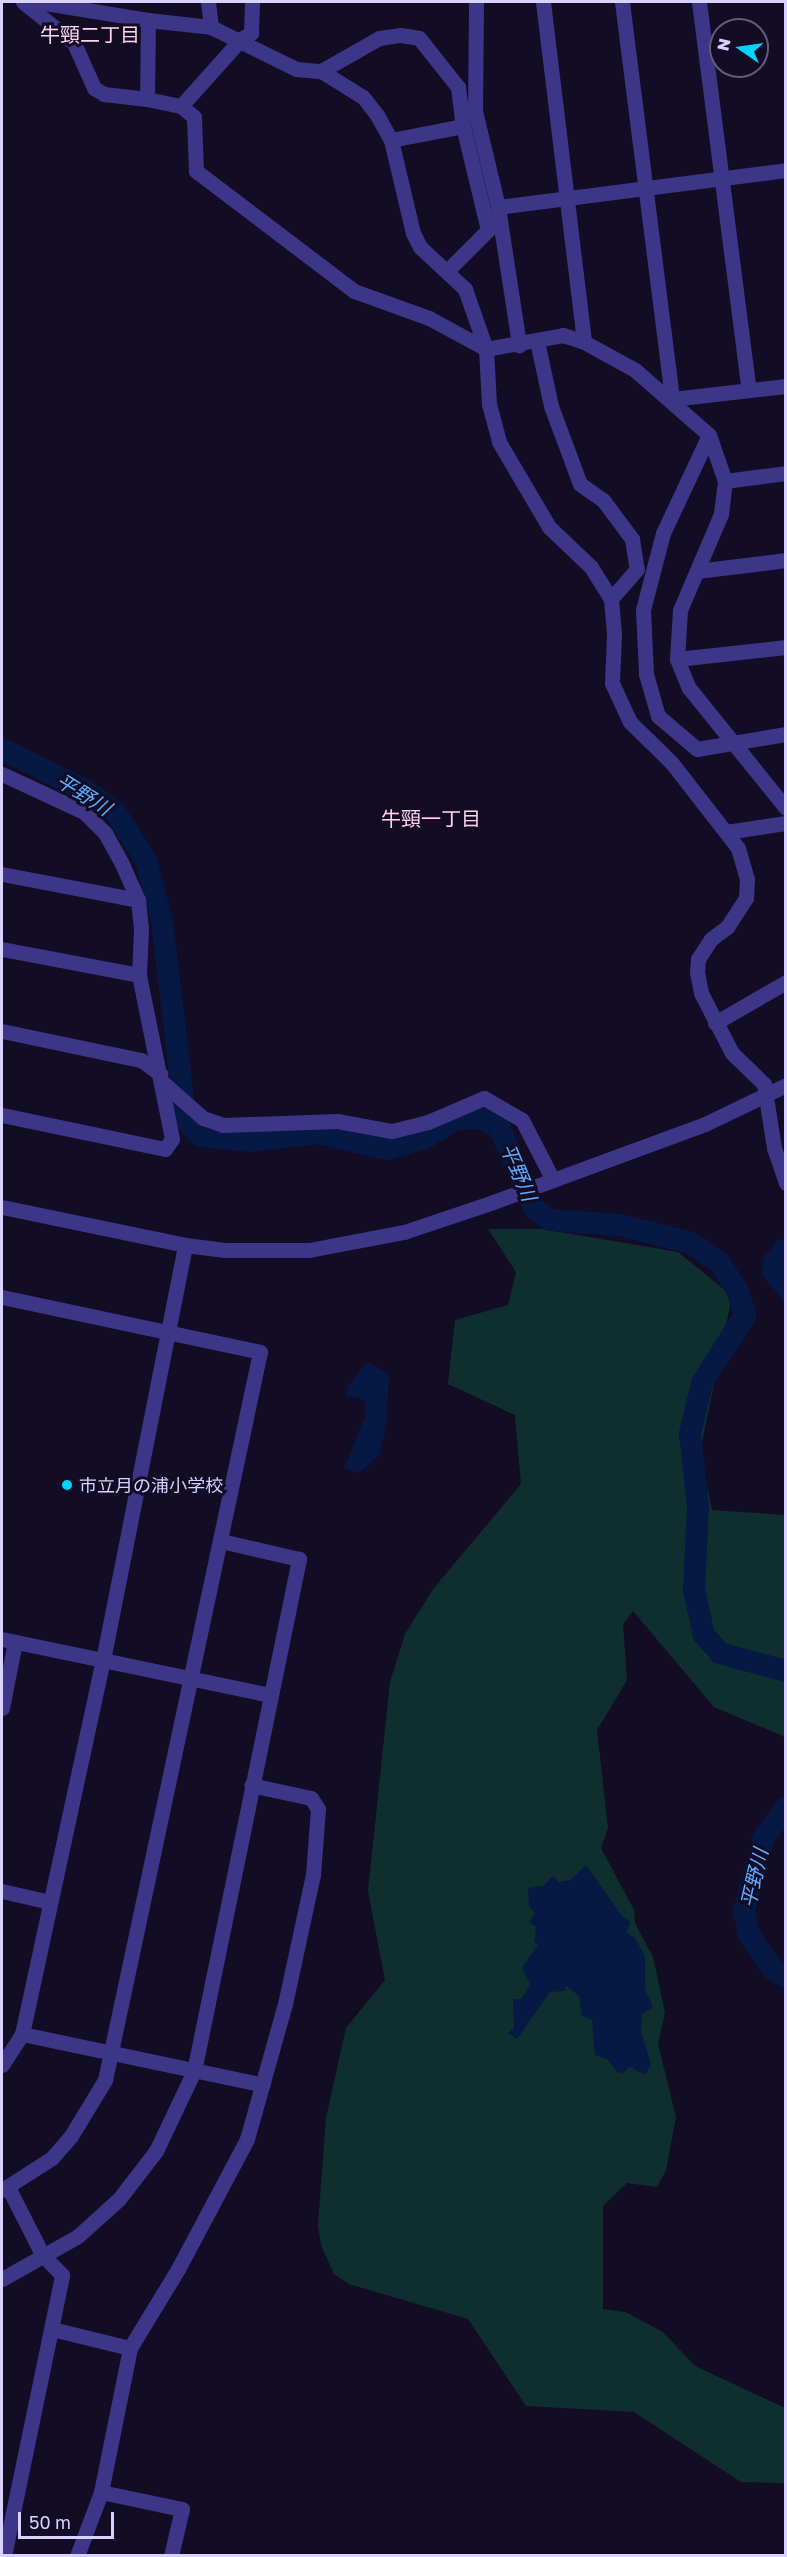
<!DOCTYPE html>
<meta charset="utf-8">
<style>
body{margin:0}
#map{position:relative;width:787px;height:2557px;overflow:hidden;background:#120d25;font-family:"Golos Text","Noto Sans JP",sans-serif}
div>[style]{position:absolute}
[style*='--x']{left:calc(var(--x)*1px);top:calc(var(--y)*1px);width:calc(var(--w)*1px);rotate:calc(var(--a)*1deg)}
.green>*{inset:0;background:#0f2f2f}
.water>*{inset:0;background:#061944}
.river>*{height:22px;margin:-11px;padding:0 11px;transform-origin:11px;border-radius:11px;background:#061944}
.minor>*{height:15px;margin:-7.5px;padding:0 7.5px;transform-origin:7.5px;border-radius:7.5px;background:#3d3587}
.tertiary>*{height:15px;margin:-7.5px;padding:0 7.5px;transform-origin:7.5px;border-radius:7.5px;background:#3d3587}
.dots>*{width:16px;height:16px;translate:-50% -50%;box-sizing:border-box;border:3px solid #120d25;border-radius:50%}
span{translate:-50% -50%;white-space:nowrap;text-align:center;line-height:1.15;-webkit-text-stroke:6px #120d25;paint-order:stroke}
.poi-label{font-size:18px;color:#d9d1ff}
.left{translate:0 -50%;text-align:left}
.neighbourhood-label{font-size:20px;color:#ffd3ec}
.water-label{font-size:20px;color:#5fabff;font-style:italic}
.frame{position:absolute;inset:0;border:3px solid #d9d1ff;pointer-events:none}
.north{position:absolute;left:709px;top:18px;width:60px;height:60px;box-sizing:border-box;background:#120d25;border:2px solid #625b7c;border-radius:50%;rotate:283deg;font-size:16px;font-weight:700;line-height:24px;text-align:center;color:#d9d1ff}
.north::after{content:'';display:block;margin:auto;width:21px;height:27px;background:#00d3fc;clip-path:polygon(50% 0,100% 100%,50% 72%,0 100%)}
.scale{position:absolute;left:18px;top:2512px;width:96px;height:27px;box-sizing:border-box;border:3px solid #d9d1ff;border-top:0;padding-left:8px;font-size:18px;line-height:21px;white-space:nowrap;color:#d9d1ff;-webkit-text-stroke:4px #120d25;paint-order:stroke}
</style>
<div id="map">
<div class="green">
<div style="clip-path:polygon(488px 1229px,542px 1229px,678px 1252px,732px 1296px,700px 1452px,712px 1510px,785px 1515px,785px 1737px,714px 1707px,633px 1611px,623px 1624px,627px 1680px,597px 1730px,608px 1828px,601px 1848px,634px 1910px,635px 1923px,653px 1957px,665px 2013px,658px 2044px,676px 2117px,666px 2170px,657px 2187px,627px 2183px,603px 2206px,603px 2309px,625px 2312px,663px 2332px,695px 2366px,785px 2408px,785px 2483px,741px 2482px,634px 2412px,526px 2406px,468px 2319px,349px 2284px,334px 2274px,321px 2245px,318px 2225px,326px 2118px,346px 2028px,385px 1980px,368px 1891px,390px 1682px,405px 1634px,434px 1588px,521px 1484px,515px 1415px,448px 1384px,455px 1320px,508px 1305px,516px 1272px)"></div>
</div>
<div class="water">
<div style="clip-path:polygon(785px 1239px,785px 1302px,761px 1274px,765px 1252px,770px 1252px,776px 1241px)"></div>
<div style="clip-path:polygon(367px 1362px,389px 1374px,386px 1427px,379px 1455px,359px 1473px,344px 1468px,365px 1417px,365px 1400px,346px 1396px,348px 1386px)"></div>
<div style="clip-path:polygon(586px 1865px,622px 1916px,631px 1922px,626px 1932px,635px 1938px,645px 1956px,645px 1989px,653px 2007px,642px 2014px,641px 2031px,651px 2065px,645px 2075px,630px 2067px,623px 2073px,617px 2072px,607px 2059px,595px 2055px,592px 2020px,582px 2016px,579px 1996px,566px 1986px,565px 1991px,550px 1992px,517px 2039px,508px 2033px,514px 2028px,513px 1999px,521px 1999px,530px 1984px,522px 1968px,538px 1944px,534px 1942px,536px 1927px,529px 1922px,535px 1913px,529px 1906px,528px 1888px,543px 1886px,553px 1876px,559px 1882px,570px 1880px)"></div>
</div>
<div class="river">
<div style="--x:2;--y:749;--w:95;--a:26.3"></div>
<div style="--x:87;--y:791;--w:35;--a:37"></div>
<div style="--x:115;--y:812;--w:57;--a:57.1"></div>
<div style="--x:146;--y:860;--w:64;--a:75.5"></div>
<div style="--x:162;--y:922;--w:201;--a:83.2"></div>
<div style="--x:186;--y:1122;--w:21;--a:43"></div>
<div style="--x:201;--y:1136;--w:51;--a:5.6"></div>
<div style="--x:252;--y:1141;--w:66;--a:-6.9"></div>
<div style="--x:318;--y:1133;--w:71;--a:13.1"></div>
<div style="--x:387;--y:1149;--w:40;--a:-16"></div>
<div style="--x:425;--y:1138;--w:36;--a:-32"></div>
<div style="--x:456;--y:1119;--w:23;--a:-2"></div>
<div style="--x:479;--y:1118;--w:22;--a:24"></div>
<div style="--x:499;--y:1127;--w:90;--a:66.6"></div>
<div style="--x:535;--y:1210;--w:19;--a:32"></div>
<div style="--x:551;--y:1220;--w:69;--a:4.1"></div>
<div style="--x:620;--y:1225;--w:73;--a:14.2"></div>
<div style="--x:691;--y:1243;--w:34;--a:34"></div>
<div style="--x:719;--y:1262;--w:33;--a:57"></div>
<div style="--x:737;--y:1290;--w:26;--a:72"></div>
<div style="--x:745;--y:1315;--w:80;--a:122.3"></div>
<div style="--x:702;--y:1383;--w:52;--a:103.2"></div>
<div style="--x:690;--y:1434;--w:73;--a:83.7"></div>
<div style="--x:698;--y:1507;--w:83;--a:92.8"></div>
<div style="--x:694;--y:1590;--w:46;--a:77.5"></div>
<div style="--x:704;--y:1635;--w:24;--a:48"></div>
<div style="--x:720;--y:1653;--w:68;--a:15.3"></div>
<div style="--x:786;--y:1808;--w:39;--a:127"></div>
<div style="--x:763;--y:1839;--w:74;--a:104.8"></div>
<div style="--x:744;--y:1911;--w:25;--a:78"></div>
<div style="--x:749;--y:1935;--w:42;--a:54.8"></div>
<div style="--x:773;--y:1969;--w:15;--a:32"></div>
</div>
<div class="minor">
<div style="--x:23;--y:2;--w:65;--a:38.8"></div>
<div style="--x:74;--y:43;--w:49;--a:66"></div>
<div style="--x:94;--y:88;--w:12;--a:31"></div>
<div style="--x:104;--y:94;--w:43;--a:6.6"></div>
<div style="--x:39;--y:2;--w:110;--a:9.4"></div>
<div style="--x:148;--y:20;--w:79;--a:90.7"></div>
<div style="--x:147;--y:99;--w:35;--a:12"></div>
<div style="--x:181;--y:106;--w:17;--a:40"></div>
<div style="--x:194;--y:117;--w:54;--a:87.9"></div>
<div style="--x:196;--y:171;--w:198;--a:37.2"></div>
<div style="--x:354;--y:291;--w:80;--a:19.8"></div>
<div style="--x:429;--y:318;--w:65;--a:28.5"></div>
<div style="--x:486;--y:349;--w:78;--a:-10.3"></div>
<div style="--x:563;--y:335;--w:22;--a:18"></div>
<div style="--x:584;--y:342;--w:58;--a:28.8"></div>
<div style="--x:635;--y:370;--w:98;--a:41.3"></div>
<div style="--x:709;--y:435;--w:49;--a:70.8"></div>
<div style="--x:725;--y:481;--w:33;--a:97"></div>
<div style="--x:721;--y:514;--w:104;--a:113.1"></div>
<div style="--x:680;--y:610;--w:49;--a:93.5"></div>
<div style="--x:677;--y:659;--w:31;--a:68"></div>
<div style="--x:689;--y:688;--w:154;--a:51.1"></div>
<div style="--x:208;--y:2;--w:25;--a:83"></div>
<div style="--x:476;--y:2;--w:109;--a:90.5"></div>
<div style="--x:475;--y:111;--w:99;--a:76.5"></div>
<div style="--x:498;--y:207;--w:140;--a:81.3"></div>
<div style="--x:543;--y:2;--w:342;--a:83.1"></div>
<div style="--x:622;--y:2;--w:400;--a:82.8"></div>
<div style="--x:672;--y:399;--w:115;--a:-6.5"></div>
<div style="--x:699;--y:2;--w:391;--a:82.7"></div>
<div style="--x:148;--y:20;--w:63;--a:6.3"></div>
<div style="--x:211;--y:27;--w:95;--a:26.3"></div>
<div style="--x:296;--y:69;--w:25;--a:5"></div>
<div style="--x:321;--y:71;--w:49;--a:31.8"></div>
<div style="--x:363;--y:97;--w:23;--a:52"></div>
<div style="--x:377;--y:115;--w:29;--a:61"></div>
<div style="--x:391;--y:140;--w:96;--a:76.7"></div>
<div style="--x:413;--y:233;--w:16;--a:63"></div>
<div style="--x:420;--y:247;--w:62;--a:43"></div>
<div style="--x:465;--y:289;--w:64;--a:70.7"></div>
<div style="--x:486;--y:349;--w:55;--a:86.9"></div>
<div style="--x:489;--y:404;--w:39;--a:75"></div>
<div style="--x:499;--y:442;--w:99;--a:59.5"></div>
<div style="--x:549;--y:527;--w:58;--a:43.6"></div>
<div style="--x:591;--y:567;--w:38;--a:58"></div>
<div style="--x:611;--y:599;--w:36;--a:85"></div>
<div style="--x:614;--y:635;--w:48;--a:92.4"></div>
<div style="--x:612;--y:683;--w:43;--a:65.2"></div>
<div style="--x:630;--y:722;--w:57;--a:44.3"></div>
<div style="--x:671;--y:762;--w:109;--a:52.1"></div>
<div style="--x:738;--y:848;--w:32;--a:74"></div>
<div style="--x:747;--y:879;--w:19;--a:93"></div>
<div style="--x:746;--y:898;--w:35;--a:123"></div>
<div style="--x:727;--y:927;--w:20;--a:143"></div>
<div style="--x:711;--y:939;--w:24;--a:123"></div>
<div style="--x:698;--y:959;--w:13;--a:94"></div>
<div style="--x:697;--y:972;--w:21;--a:79"></div>
<div style="--x:701;--y:993;--w:68;--a:62.7"></div>
<div style="--x:732;--y:1053;--w:45;--a:44.1"></div>
<div style="--x:764;--y:1084;--w:65;--a:81.1"></div>
<div style="--x:774;--y:1148;--w:37;--a:71"></div>
<div style="--x:321;--y:71;--w:67;--a:-29.6"></div>
<div style="--x:379;--y:38;--w:22;--a:-8"></div>
<div style="--x:401;--y:35;--w:18;--a:9"></div>
<div style="--x:419;--y:38;--w:63;--a:51.5"></div>
<div style="--x:458;--y:87;--w:39;--a:83"></div>
<div style="--x:463;--y:126;--w:107;--a:76.5"></div>
<div style="--x:488;--y:230;--w:57;--a:135"></div>
<div style="--x:181;--y:106;--w:90;--a:-48.2"></div>
<div style="--x:241;--y:39;--w:12;--a:-31"></div>
<div style="--x:251;--y:33;--w:31;--a:-88"></div>
<div style="--x:391;--y:140;--w:73;--a:-11"></div>
<div style="--x:498;--y:207;--w:290;--a:-7.3"></div>
<div style="--x:537;--y:341;--w:66;--a:77.8"></div>
<div style="--x:551;--y:406;--w:83;--a:69.6"></div>
<div style="--x:580;--y:484;--w:28;--a:35"></div>
<div style="--x:603;--y:500;--w:49;--a:53.4"></div>
<div style="--x:632;--y:539;--w:30;--a:81"></div>
<div style="--x:637;--y:569;--w:40;--a:131"></div>
<div style="--x:709;--y:435;--w:108;--a:115.1"></div>
<div style="--x:663;--y:533;--w:80;--a:104.6"></div>
<div style="--x:643;--y:610;--w:64;--a:87.3"></div>
<div style="--x:646;--y:674;--w:44;--a:74.1"></div>
<div style="--x:658;--y:716;--w:51;--a:40.2"></div>
<div style="--x:697;--y:749;--w:90;--a:-9.6"></div>
<div style="--x:725;--y:481;--w:62;--a:-7.5"></div>
<div style="--x:697;--y:571;--w:90;--a:-7"></div>
<div style="--x:677;--y:659;--w:110;--a:-6.3"></div>
<div style="--x:2;--y:774;--w:90;--a:24.9"></div>
<div style="--x:84;--y:812;--w:30;--a:45"></div>
<div style="--x:105;--y:833;--w:35;--a:61"></div>
<div style="--x:122;--y:864;--w:39;--a:66"></div>
<div style="--x:138;--y:900;--w:29;--a:84"></div>
<div style="--x:141;--y:929;--w:46;--a:92.5"></div>
<div style="--x:139;--y:975;--w:167;--a:78.6"></div>
<div style="--x:172;--y:1139;--w:12;--a:125"></div>
<div style="--x:165;--y:1149;--w:167;--a:-168.2"></div>
<div style="--x:726;--y:832;--w:61;--a:-8.5"></div>
<div style="--x:2;--y:874;--w:138;--a:10.8"></div>
<div style="--x:2;--y:949;--w:139;--a:10.7"></div>
<div style="--x:715;--y:1023;--w:82;--a:-30"></div>
<div style="--x:2;--y:1031;--w:142;--a:11.8"></div>
<div style="--x:141;--y:1060;--w:24;--a:36"></div>
<div style="--x:162;--y:1082;--w:55;--a:41.3"></div>
<div style="--x:203;--y:1118;--w:21;--a:19"></div>
<div style="--x:223;--y:1125;--w:114;--a:-2"></div>
<div style="--x:337;--y:1121;--w:56;--a:10.3"></div>
<div style="--x:392;--y:1131;--w:37;--a:-14"></div>
<div style="--x:428;--y:1122;--w:61;--a:-23.2"></div>
<div style="--x:484;--y:1098;--w:44;--a:30.1"></div>
<div style="--x:522;--y:1120;--w:65;--a:62.7"></div>
<div style="--x:2;--y:1297;--w:264;--a:12"></div>
<div style="--x:260;--y:1352;--w:744;--a:102.02"></div>
<div style="--x:105;--y:2080;--w:66;--a:121.3"></div>
<div style="--x:71;--y:2136;--w:29;--a:131"></div>
<div style="--x:52;--y:2158;--w:59;--a:147.4"></div>
<div style="--x:2;--y:1639;--w:273;--a:11.8"></div>
<div style="--x:2;--y:1708;--w:67;--a:-78.9"></div>
<div style="--x:2;--y:1891;--w:49;--a:12.9"></div>
<div style="--x:22;--y:2034;--w:246;--a:11.9"></div>
<div style="--x:2;--y:2279;--w:87;--a:-29.5"></div>
<div style="--x:78;--y:2236;--w:55;--a:-42.1"></div>
<div style="--x:119;--y:2199;--w:61;--a:-52.4"></div>
<div style="--x:156;--y:2151;--w:89;--a:-64.6"></div>
<div style="--x:194;--y:2071;--w:523;--a:-78.41"></div>
<div style="--x:299;--y:1559;--w:80;--a:-167"></div>
<div style="--x:52;--y:2329;--w:80;--a:13.7"></div>
<div style="--x:101;--y:2492;--w:83;--a:11.9"></div>
<div style="--x:182;--y:2509;--w:48;--a:103.2"></div>
<div style="--x:4;--y:2556;--w:287;--a:-78.3"></div>
<div style="--x:62;--y:2275;--w:29;--a:-134"></div>
<div style="--x:42;--y:2254;--w:75;--a:-116.9"></div>
<div style="--x:77;--y:2556;--w:68;--a:-69.4"></div>
<div style="--x:101;--y:2492;--w:147;--a:-78.6"></div>
<div style="--x:130;--y:2348;--w:92;--a:-58.7"></div>
<div style="--x:178;--y:2269;--w:147;--a:-62"></div>
<div style="--x:247;--y:2139;--w:140;--a:-74.3"></div>
<div style="--x:285;--y:2004;--w:132;--a:-77.8"></div>
<div style="--x:313;--y:1875;--w:66;--a:-85.7"></div>
<div style="--x:318;--y:1809;--w:13;--a:-122"></div>
<div style="--x:311;--y:1798;--w:61;--a:-167.8"></div>
</div>
<div class="tertiary">
<div style="--x:2;--y:1207;--w:187;--a:11.7"></div>
<div style="--x:185;--y:1245;--w:40;--a:7.1"></div>
<div style="--x:225;--y:1250;--w:84;--a:0"></div>
<div style="--x:309;--y:1250;--w:97;--a:-10.7"></div>
<div style="--x:404;--y:1232;--w:94;--a:-18.6"></div>
<div style="--x:493;--y:1202;--w:226;--a:-20.2"></div>
<div style="--x:705;--y:1124;--w:90;--a:-25.7"></div>
<div style="--x:2;--y:2065;--w:37;--a:-57"></div>
<div style="--x:22;--y:2034;--w:383;--a:-77.8"></div>
<div style="--x:103;--y:1660;--w:423;--a:-78.8"></div>
</div>
<div class="dots">
<div style="left:67px;top:1485px;background:#00d3fc"></div>
</div>
<div class="poi-label">
<span class="left" style="left:79px;top:1485px">市立月の浦小学校</span>
</div>
<div class="neighbourhood-label">
<span style="left:90px;top:34px">牛頸二丁目</span>
<span style="left:431px;top:818px">牛頸一丁目</span>
</div>
<div class="water-label">
<span style="left:84px;top:794px;rotate:32deg">平野川</span>
<span style="left:519px;top:1172px;rotate:67deg">平野川</span>
<span style="left:754px;top:1878px;rotate:-77deg">平野川</span>
</div>
<div class="frame"></div>
<div class="north">N</div>
<div class="scale">50 m</div>
</div>
